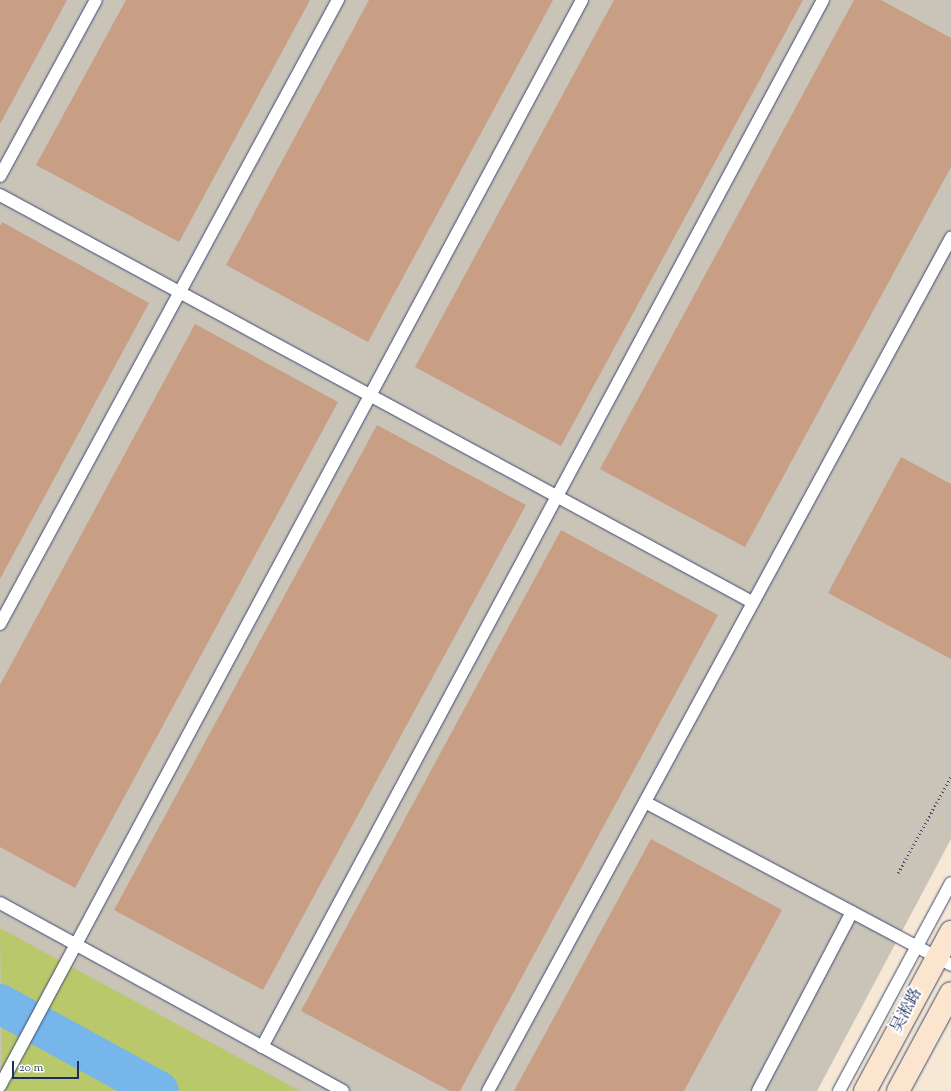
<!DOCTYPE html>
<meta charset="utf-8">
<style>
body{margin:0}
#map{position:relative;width:951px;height:1091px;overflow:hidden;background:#f6e8d4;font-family:"Sorts Mill Goudy","Noto Serif SC",serif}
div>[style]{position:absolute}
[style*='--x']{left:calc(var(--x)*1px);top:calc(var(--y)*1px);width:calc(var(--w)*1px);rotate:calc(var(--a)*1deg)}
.industrial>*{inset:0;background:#c9c3b8}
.green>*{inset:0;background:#b8c86b}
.river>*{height:40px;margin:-20px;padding:0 20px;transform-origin:20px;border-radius:20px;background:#76b6ea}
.building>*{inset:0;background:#c89e84}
.path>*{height:2.5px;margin-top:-1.25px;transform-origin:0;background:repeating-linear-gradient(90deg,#3c4b70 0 1px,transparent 0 4px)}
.roads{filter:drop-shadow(0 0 1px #3c4b70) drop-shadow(0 0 1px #3c4b70)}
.service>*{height:12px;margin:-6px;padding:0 6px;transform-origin:6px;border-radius:6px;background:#fff}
.secondary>*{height:22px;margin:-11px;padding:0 11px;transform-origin:11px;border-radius:11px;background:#fce5cf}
span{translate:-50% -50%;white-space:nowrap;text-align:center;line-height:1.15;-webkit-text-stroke:4px #fff;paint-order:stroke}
.street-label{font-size:16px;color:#1b2f5e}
.scale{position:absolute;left:12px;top:1061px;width:67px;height:18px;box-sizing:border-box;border:2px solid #1b2f5e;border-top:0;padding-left:5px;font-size:12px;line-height:14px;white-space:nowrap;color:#1b2f5e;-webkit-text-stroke:3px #fff;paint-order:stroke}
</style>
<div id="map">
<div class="industrial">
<div style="clip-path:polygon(0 0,951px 0,951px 839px,817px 1091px,0 1091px)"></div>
</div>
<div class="green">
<div style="clip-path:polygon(0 928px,300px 1091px,2px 1091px)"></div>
</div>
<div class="river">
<div style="--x:0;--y:1004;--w:181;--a:28.7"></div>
</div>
<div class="building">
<div style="clip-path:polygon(0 0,67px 0,0 124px)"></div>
<div style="clip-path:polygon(126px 0,310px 0,179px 242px,36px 165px)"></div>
<div style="clip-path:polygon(369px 0,553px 0,368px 342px,226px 265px)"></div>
<div style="clip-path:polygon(614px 0,803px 0,561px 446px,415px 367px)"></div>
<div style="clip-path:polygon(854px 0,881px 0,951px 38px,951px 167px,745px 547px,600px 469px)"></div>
<div style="clip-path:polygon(2px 222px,149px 303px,0 579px,0 226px)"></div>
<div style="clip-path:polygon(195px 324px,338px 402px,75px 888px,0 847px,0 685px)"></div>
<div style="clip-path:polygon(377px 425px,526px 505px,263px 990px,114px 910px)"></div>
<div style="clip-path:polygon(901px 457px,951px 484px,951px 659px,828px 593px)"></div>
<div style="clip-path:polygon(561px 530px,718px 615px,460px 1091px,450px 1091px,301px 1011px)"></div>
<div style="clip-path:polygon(651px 839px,782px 910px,684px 1091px,514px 1091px)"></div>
</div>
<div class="path">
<div style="--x:898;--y:873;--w:111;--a:-61.3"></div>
</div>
<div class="roads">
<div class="service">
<div style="--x:0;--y:176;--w:200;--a:-61.4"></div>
<div style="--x:0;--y:195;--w:855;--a:28.42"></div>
<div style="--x:0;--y:624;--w:710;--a:-61.56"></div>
<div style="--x:645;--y:802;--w:347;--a:28"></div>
<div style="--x:0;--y:903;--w:391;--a:28.7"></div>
<div style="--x:262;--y:1047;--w:1188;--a:-61.82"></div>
<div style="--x:0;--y:1086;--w:1232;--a:-61.81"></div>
<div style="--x:488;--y:1091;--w:971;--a:-61.51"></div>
<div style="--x:758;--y:1091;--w:202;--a:-62.3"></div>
<div style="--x:839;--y:1091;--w:236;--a:-61.7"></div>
</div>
<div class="secondary">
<div style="--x:865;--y:1091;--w:181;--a:-61.6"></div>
<div style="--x:898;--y:1091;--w:111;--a:-61.6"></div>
</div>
</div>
<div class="street-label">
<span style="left:908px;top:1011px;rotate:-62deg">吴淞路</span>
</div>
<div class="scale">20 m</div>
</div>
